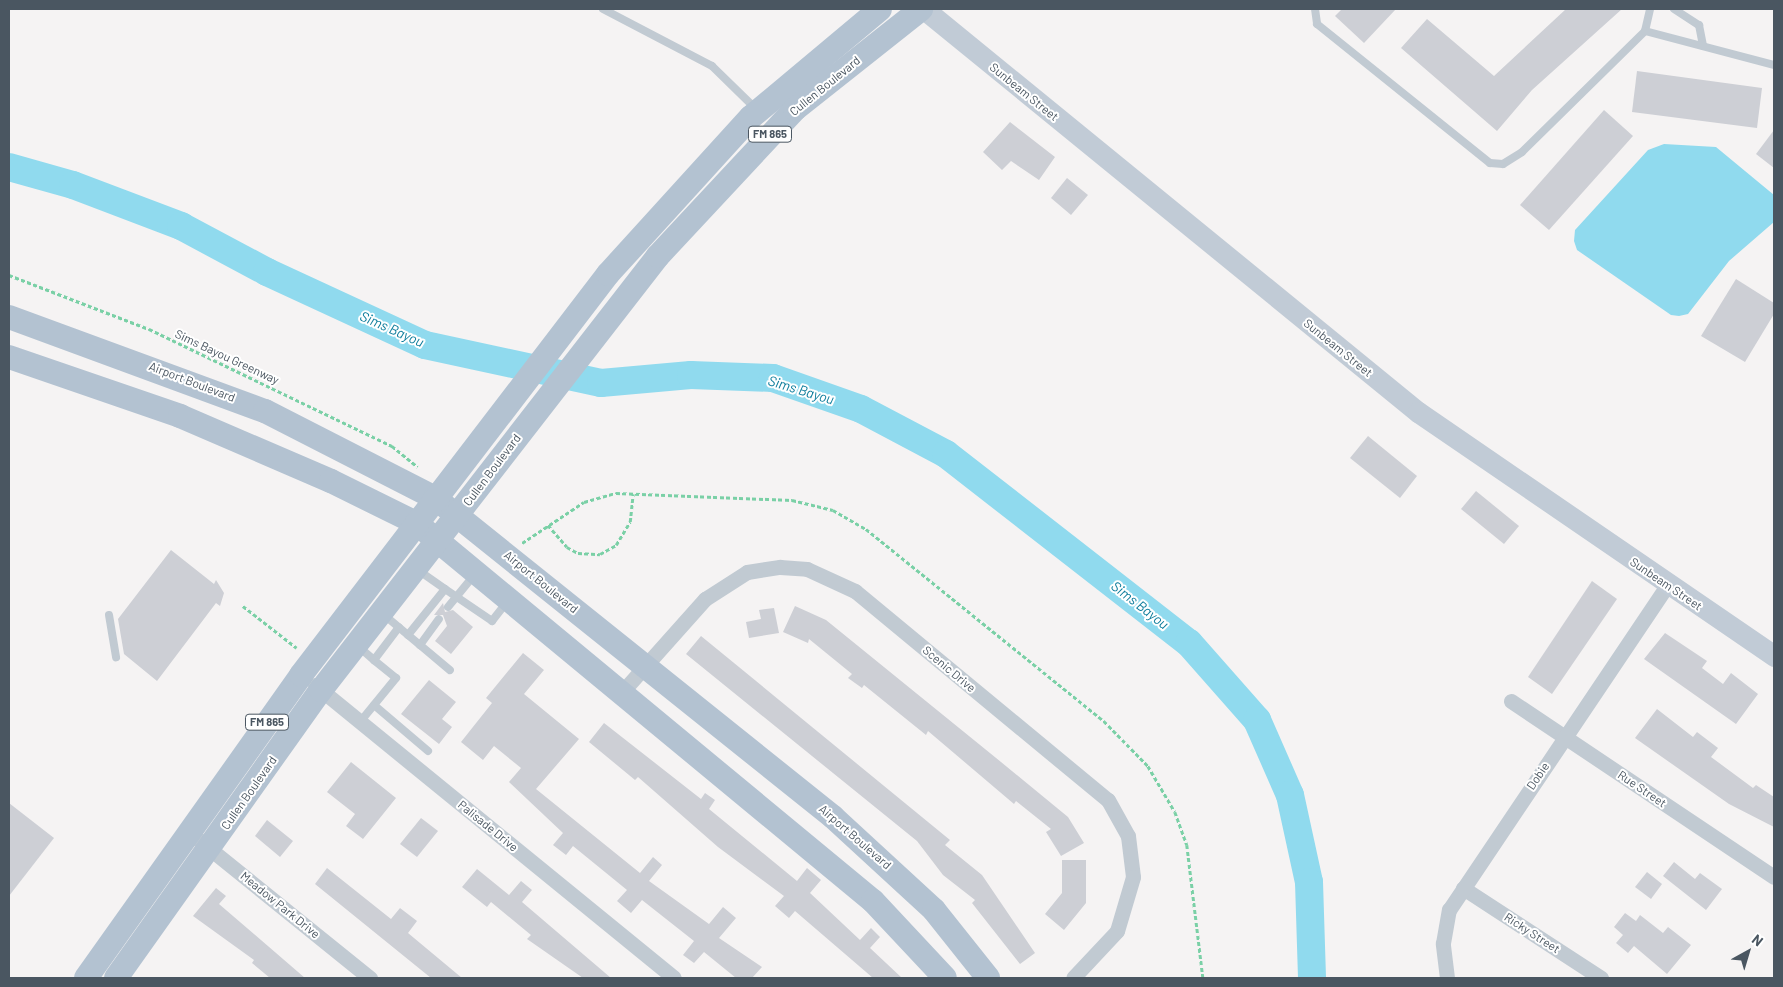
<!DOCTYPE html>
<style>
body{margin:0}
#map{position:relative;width:1783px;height:987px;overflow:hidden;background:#f5f3f3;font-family:Barlow,sans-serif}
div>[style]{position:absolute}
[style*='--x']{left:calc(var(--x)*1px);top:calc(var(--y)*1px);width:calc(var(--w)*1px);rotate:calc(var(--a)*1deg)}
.water>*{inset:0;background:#90daee}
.river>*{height:28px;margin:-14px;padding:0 14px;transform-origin:14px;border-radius:14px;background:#90daee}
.building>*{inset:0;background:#cdcfd5}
.path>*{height:2.5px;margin-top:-1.25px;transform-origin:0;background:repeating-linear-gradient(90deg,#7ad0a6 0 4px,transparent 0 6.5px)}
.lane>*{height:8px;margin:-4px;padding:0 4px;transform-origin:4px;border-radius:4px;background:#c1cad2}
.street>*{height:15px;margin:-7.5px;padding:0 7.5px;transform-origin:7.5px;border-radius:7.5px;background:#c1cad2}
.secondary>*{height:21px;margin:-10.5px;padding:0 10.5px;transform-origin:10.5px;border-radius:10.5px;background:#c1cbd6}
.primary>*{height:24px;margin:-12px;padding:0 12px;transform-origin:12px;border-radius:12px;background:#b3c2d1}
span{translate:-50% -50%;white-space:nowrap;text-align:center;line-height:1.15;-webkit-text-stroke:4px #fff;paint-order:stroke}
.shield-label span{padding:1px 4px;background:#fff;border:1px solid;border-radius:4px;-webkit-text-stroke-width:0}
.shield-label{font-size:11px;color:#4a5661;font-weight:700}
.street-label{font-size:12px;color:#4a5661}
.water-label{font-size:14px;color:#0c7c9b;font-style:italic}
.frame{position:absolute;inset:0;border:10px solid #4a5661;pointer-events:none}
.north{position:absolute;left:1723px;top:927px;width:50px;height:50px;-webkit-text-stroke:4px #fff;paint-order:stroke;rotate:39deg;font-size:14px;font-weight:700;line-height:20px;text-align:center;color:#4a5661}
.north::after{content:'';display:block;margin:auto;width:18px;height:22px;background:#4a5661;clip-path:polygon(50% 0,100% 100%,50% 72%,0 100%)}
</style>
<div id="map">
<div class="water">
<div style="clip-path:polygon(1664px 144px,1716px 147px,1774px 195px,1774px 222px,1729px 261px,1688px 314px,1679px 316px,1671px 315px,1577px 250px,1574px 241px,1575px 230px,1648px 150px)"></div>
</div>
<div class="river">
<div style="--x:9;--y:167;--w:66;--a:15.7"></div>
<div style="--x:73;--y:185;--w:116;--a:20.8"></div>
<div style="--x:181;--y:226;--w:98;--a:28.1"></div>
<div style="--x:267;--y:272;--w:174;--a:24.8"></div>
<div style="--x:425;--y:345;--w:180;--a:12.2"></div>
<div style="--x:601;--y:383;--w:90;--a:-5.1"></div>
<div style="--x:691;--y:375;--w:82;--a:2.1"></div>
<div style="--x:773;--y:378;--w:93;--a:19.4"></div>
<div style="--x:861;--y:409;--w:96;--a:27.9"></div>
<div style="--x:946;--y:454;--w:308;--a:37.9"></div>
<div style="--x:1189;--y:643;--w:103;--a:48.6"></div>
<div style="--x:1257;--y:720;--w:82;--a:66.3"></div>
<div style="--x:1290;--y:795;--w:89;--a:77.7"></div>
<div style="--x:1309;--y:882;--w:96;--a:88.2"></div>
</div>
<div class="building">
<div style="clip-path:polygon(1342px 9px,1396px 9px,1364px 43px,1335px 16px)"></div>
<div style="clip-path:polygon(1566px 9px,1622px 9px,1532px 90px,1497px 131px,1401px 48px,1427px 19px,1494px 76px)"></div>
<div style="clip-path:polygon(1637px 71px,1762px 88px,1757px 128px,1632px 112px)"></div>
<div style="clip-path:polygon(1604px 110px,1633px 136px,1549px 230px,1520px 205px)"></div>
<div style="clip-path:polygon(1010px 122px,1055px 157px,1039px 180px,1011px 161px,1002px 170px,983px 152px)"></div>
<div style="clip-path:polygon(1774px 130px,1774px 168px,1756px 154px)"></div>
<div style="clip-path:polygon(1067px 178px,1088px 195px,1071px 215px,1051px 198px)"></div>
<div style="clip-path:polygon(1736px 279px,1774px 303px,1774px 314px,1745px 362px,1701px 336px)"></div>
<div style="clip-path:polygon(1368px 436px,1417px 476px,1400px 498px,1350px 458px)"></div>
<div style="clip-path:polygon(1476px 491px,1519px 526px,1504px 544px,1461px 509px)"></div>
<div style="clip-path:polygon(171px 550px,214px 584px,216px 580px,224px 593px,220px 606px,216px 603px,157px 681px,124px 654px,118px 619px)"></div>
<div style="clip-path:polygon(1592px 581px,1617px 599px,1552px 694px,1528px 677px)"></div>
<div style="clip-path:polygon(443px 603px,445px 612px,453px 610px,473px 627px,451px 654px,435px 641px,447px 626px,443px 615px,434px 615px)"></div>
<div style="clip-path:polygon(795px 606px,826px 620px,1001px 762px,1068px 817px,1084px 843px,1061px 856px,1046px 832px,1051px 829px,1016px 801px,1014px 804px,928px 731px,926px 735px,864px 685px,862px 688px,848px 678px,852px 674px,809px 639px,808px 643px,783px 632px)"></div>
<div style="clip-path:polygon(774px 608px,779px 633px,749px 638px,746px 622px,761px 619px,759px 610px)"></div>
<div style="clip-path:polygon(1665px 633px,1707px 661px,1702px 668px,1723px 684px,1731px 673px,1758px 694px,1736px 724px,1644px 659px)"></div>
<div style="clip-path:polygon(701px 636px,950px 840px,945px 845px,982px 875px,1035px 953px,1020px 964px,972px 903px,975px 900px,943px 875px,917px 841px,686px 654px)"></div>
<div style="clip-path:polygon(523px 653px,544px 670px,524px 694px,579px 739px,536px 789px,640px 873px,653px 857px,662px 865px,649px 881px,709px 924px,723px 907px,736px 918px,719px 938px,762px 967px,752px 978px,736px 978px,704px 952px,694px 963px,683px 955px,694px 941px,642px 900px,631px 913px,617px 901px,627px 890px,573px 846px,566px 855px,553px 845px,563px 833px,509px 782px,521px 768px,494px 746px,483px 760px,461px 742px,492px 703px,486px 698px)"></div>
<div style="clip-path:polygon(429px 680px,456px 702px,442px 719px,452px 727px,439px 744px,401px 714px)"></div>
<div style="clip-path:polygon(1657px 709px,1693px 737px,1697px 732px,1718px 748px,1711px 757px,1753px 788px,1756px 785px,1774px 797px,1774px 827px,1729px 804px,1635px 738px)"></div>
<div style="clip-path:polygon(604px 723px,701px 799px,705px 793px,715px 800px,709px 809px,797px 881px,807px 868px,821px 880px,810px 893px,860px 940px,871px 928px,880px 937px,870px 948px,902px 978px,873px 978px,795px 911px,789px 918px,775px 906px,784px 896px,718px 847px,638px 777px,635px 780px,589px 742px)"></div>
<div style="clip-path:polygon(351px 762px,396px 798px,363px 839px,346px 826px,355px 814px,327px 792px)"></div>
<div style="clip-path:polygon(9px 803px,54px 838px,9px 896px)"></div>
<div style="clip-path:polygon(421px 818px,438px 831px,417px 857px,400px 844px)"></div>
<div style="clip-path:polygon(267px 820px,293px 841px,280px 857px,255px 836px)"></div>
<div style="clip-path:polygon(1062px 860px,1086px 860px,1086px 903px,1064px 930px,1045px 914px,1062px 893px)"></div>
<div style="clip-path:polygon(1674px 862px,1695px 879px,1700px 873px,1722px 889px,1706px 910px,1663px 876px)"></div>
<div style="clip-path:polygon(327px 868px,391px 919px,400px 908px,417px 921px,408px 933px,462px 978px,431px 978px,315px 884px)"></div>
<div style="clip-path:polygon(477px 869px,509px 895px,521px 881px,532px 890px,522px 902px,611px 978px,583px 978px,527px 939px,531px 935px,491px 902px,487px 907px,462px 887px)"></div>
<div style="clip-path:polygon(1647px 872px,1662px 884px,1651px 899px,1635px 887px)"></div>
<div style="clip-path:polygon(216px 888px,226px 896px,219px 904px,305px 978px,270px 978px,252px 963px,254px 960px,193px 916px)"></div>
<div style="clip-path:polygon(1625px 913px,1636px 921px,1640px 915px,1663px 933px,1668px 927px,1691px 945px,1667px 974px,1634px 946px,1628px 953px,1616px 943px,1623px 935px,1614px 927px)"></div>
</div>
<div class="path">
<div style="--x:9;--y:275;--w:150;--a:21.1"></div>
<div style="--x:149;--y:329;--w:270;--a:25.7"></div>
<div style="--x:392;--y:446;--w:33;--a:39"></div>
<div style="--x:548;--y:525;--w:29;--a:49"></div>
<div style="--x:567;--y:547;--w:13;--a:29"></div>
<div style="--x:578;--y:553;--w:22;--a:3"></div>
<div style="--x:600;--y:554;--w:18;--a:-29"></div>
<div style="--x:616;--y:545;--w:27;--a:-59"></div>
<div style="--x:630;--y:522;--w:28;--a:-84"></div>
<div style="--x:522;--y:543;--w:74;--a:-33.5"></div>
<div style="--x:584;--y:502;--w:33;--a:-16"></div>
<div style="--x:616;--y:493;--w:176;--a:2.3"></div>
<div style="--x:792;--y:500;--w:42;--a:13.7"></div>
<div style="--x:833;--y:510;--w:38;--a:30"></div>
<div style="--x:866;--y:529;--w:306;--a:38.9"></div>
<div style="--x:1104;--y:721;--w:63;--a:45.6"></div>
<div style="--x:1148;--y:766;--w:53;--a:59.6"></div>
<div style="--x:1175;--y:812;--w:35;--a:70"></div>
<div style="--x:1187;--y:845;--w:134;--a:83.1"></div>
<div style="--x:243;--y:606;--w:68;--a:37.9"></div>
</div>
<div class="lane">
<div style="--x:603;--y:9;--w:123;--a:27.6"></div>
<div style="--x:712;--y:66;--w:62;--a:44.3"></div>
<div style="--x:1315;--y:9;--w:15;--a:82"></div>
<div style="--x:1317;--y:24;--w:222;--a:38.8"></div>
<div style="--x:1490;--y:163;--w:13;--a:4"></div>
<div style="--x:1503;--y:164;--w:22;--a:-32"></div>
<div style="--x:1522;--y:152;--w:173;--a:-44.5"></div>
<div style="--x:1645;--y:31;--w:23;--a:-77"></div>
<div style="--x:1674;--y:9;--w:30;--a:33"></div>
<div style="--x:1699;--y:25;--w:21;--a:79"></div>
<div style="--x:1645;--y:31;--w:133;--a:14.8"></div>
<div style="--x:445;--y:589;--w:57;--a:34.2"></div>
<div style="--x:492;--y:621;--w:24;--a:-52"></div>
<div style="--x:448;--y:607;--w:43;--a:-50.7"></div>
<div style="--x:383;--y:614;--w:33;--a:40"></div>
<div style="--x:408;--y:635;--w:59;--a:-51.2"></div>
<div style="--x:445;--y:589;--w:33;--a:-145"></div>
<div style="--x:109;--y:615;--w:43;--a:80.5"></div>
<div style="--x:408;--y:635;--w:16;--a:40"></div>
<div style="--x:420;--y:645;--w:32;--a:-54"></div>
<div style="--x:420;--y:645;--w:39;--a:40"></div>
<div style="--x:359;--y:647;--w:20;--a:41"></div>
<div style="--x:374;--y:660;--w:41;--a:-52.9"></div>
<div style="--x:374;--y:705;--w:71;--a:40.4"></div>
<div style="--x:360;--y:722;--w:57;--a:-50.7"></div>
<div style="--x:396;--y:678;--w:28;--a:-141"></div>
</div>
<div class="street">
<div style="--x:315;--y:685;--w:463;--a:39.2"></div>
<div style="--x:622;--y:692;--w:125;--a:-48.3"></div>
<div style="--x:705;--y:599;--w:50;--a:-32.7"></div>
<div style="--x:747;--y:572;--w:33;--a:-9"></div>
<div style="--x:780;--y:567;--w:27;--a:4"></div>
<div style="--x:807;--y:569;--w:53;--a:24.6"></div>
<div style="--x:855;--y:591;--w:328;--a:39.6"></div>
<div style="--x:1108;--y:800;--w:41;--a:60.9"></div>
<div style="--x:1128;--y:836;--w:41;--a:83"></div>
<div style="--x:1133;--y:877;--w:56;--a:106.5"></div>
<div style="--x:1117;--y:931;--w:64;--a:133.1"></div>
<div style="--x:1511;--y:701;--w:316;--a:33.8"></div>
<div style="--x:189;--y:832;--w:233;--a:38.9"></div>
<div style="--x:1463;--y:888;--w:165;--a:33.1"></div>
<div style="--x:1447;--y:978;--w:35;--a:-97"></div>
<div style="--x:1443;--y:943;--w:34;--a:-80"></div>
<div style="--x:1449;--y:910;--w:391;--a:-56.1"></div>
</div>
<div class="secondary">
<div style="--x:924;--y:9;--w:638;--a:39.21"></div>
<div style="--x:1418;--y:412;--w:432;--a:34.4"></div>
</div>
<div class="primary">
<div style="--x:9;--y:317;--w:273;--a:20.2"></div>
<div style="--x:265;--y:411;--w:191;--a:27.1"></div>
<div style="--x:435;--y:498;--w:510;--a:38.71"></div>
<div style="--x:833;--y:817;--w:137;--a:42.6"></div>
<div style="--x:934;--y:910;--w:87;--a:51.5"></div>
<div style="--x:9;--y:357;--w:181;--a:19"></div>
<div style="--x:180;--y:416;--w:164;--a:23.3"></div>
<div style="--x:331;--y:481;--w:95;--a:26.3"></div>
<div style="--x:416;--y:523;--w:593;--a:39.6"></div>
<div style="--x:873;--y:901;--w:105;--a:46.9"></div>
<div style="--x:86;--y:978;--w:372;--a:-54.6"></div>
<div style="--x:301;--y:675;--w:505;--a:-52.56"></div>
<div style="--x:608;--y:274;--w:212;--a:-47.7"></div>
<div style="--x:751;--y:117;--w:168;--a:-39.9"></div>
<div style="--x:116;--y:978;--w:354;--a:-54.6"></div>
<div style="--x:321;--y:690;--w:549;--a:-52.17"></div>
<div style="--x:658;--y:256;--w:201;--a:-47"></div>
<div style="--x:795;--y:109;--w:161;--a:-38.4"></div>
</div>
<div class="shield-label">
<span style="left:770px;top:134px">FM 865</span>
<span style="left:267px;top:722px">FM 865</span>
</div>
<div class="street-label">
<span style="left:825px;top:86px;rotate:-39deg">Cullen Boulevard</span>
<span style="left:1024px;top:92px;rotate:39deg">Sunbeam Street</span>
<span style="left:1338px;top:348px;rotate:39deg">Sunbeam Street</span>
<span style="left:227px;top:357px;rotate:25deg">Sims Bayou Greenway</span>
<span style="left:192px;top:382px;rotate:21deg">Airport Boulevard</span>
<span style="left:492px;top:470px;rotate:-53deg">Cullen Boulevard</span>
<span style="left:541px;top:582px;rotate:39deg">Airport Boulevard</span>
<span style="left:1666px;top:584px;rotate:34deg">Sunbeam Street</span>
<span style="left:949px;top:669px;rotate:40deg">Scenic Drive</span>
<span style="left:1538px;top:776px;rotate:-56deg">Dobie</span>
<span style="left:1642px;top:789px;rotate:34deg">Rue Street</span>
<span style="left:249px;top:793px;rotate:-55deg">Cullen Boulevard</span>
<span style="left:488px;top:826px;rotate:39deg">Palisade Drive</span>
<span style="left:855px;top:837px;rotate:41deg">Airport Boulevard</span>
<span style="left:280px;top:905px;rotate:39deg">Meadow Park Drive</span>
<span style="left:1532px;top:933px;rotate:33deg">Ricky Street</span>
</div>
<div class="water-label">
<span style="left:392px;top:329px;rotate:24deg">Sims Bayou</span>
<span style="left:801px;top:390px;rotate:17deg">Sims Bayou</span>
<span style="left:1140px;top:605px;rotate:38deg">Sims Bayou</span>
</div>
<div class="frame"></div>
<div class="north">N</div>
</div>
